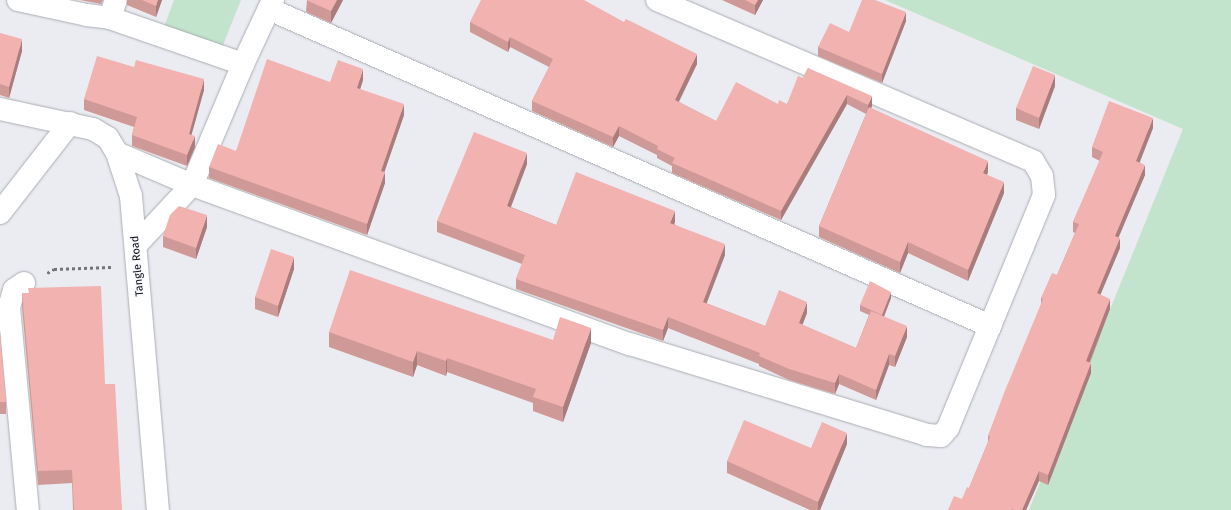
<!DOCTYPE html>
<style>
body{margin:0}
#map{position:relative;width:1231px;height:510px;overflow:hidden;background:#eaecf2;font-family:"Fira Sans",sans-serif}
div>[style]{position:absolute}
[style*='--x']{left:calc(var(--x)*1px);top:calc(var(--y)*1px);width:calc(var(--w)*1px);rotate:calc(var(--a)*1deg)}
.green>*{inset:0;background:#c2e3cc}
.path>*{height:2.5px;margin-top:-1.25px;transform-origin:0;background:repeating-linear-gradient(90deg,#737478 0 3px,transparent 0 6px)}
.roads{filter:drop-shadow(0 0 1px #abadb2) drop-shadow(0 0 1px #abadb2)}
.minor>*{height:22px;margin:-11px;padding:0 11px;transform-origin:11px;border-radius:11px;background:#fff}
.wall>*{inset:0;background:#cf9997}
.shaded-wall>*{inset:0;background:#a97d7b}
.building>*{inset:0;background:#f1b2b0}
span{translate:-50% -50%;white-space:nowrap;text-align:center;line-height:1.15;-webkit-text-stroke:3px #f8faff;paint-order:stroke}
.street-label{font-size:11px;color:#0e0e10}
</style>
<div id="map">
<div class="green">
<div style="clip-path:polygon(174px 0,241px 0,221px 50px,164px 27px)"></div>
<div style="clip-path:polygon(885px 0,1231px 0,1231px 510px,1029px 510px,1183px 129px)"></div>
</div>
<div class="path">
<div style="--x:47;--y:273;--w:8;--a:-30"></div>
<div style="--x:54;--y:269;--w:57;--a:-2"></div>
</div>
<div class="roads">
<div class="minor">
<div style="--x:18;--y:0;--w:71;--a:12.3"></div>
<div style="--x:87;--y:15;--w:23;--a:7"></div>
<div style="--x:110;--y:18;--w:141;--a:19.1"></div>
<div style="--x:269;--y:9;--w:788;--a:23.73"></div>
<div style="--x:110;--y:18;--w:19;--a:-72"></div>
<div style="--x:0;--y:109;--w:95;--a:12.1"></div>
<div style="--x:93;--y:129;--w:17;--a:31"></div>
<div style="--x:108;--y:138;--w:17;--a:59"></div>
<div style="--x:117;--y:153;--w:45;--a:72"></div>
<div style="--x:131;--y:196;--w:315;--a:85.1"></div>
<div style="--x:117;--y:153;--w:82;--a:23.1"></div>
<div style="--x:192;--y:185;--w:466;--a:20"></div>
<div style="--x:630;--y:344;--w:311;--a:17"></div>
<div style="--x:927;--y:435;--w:14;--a:4"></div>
<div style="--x:941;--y:436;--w:11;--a:-49"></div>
<div style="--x:948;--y:428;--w:252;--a:-67.6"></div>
<div style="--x:1044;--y:195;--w:19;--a:-96"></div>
<div style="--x:1042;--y:176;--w:17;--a:-121"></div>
<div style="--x:1033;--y:161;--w:409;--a:-156.8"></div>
<div style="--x:0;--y:213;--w:114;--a:-52.1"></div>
<div style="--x:136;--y:245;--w:82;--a:-47"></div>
<div style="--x:192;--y:185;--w:131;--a:-67.1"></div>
<div style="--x:243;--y:64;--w:71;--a:-64.9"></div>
<div style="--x:24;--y:283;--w:12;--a:145"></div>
<div style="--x:14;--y:290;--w:18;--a:106"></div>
<div style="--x:9;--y:307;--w:204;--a:84.7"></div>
</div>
</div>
<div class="wall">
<div style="clip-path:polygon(80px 0,103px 0,101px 4px)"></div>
<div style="clip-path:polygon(127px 0,162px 0,156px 17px,127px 5px)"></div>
<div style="clip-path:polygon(307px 0,343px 0,331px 23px,306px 12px)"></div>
<div style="clip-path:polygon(722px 0,763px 0,755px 15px)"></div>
<div style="clip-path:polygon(906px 21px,882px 83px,818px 56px,818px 47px,849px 32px)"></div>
<div style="clip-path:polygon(470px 22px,697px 64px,679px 102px,716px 121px,778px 104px,787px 104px,803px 78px,808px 68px,872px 106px,871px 108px,988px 172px,987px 175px,1004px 193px,968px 281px,908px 253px,900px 273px,819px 237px,819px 226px,866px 114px,847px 104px,781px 220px,672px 173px,672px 166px,657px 158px,657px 155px,619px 136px,613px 147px,532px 111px,532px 101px,549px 67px,510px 47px,508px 52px,470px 32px)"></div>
<div style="clip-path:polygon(0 33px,22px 51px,9px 98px,0 95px)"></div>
<div style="clip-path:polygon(363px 80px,360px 89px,404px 115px,384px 172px,385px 183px,367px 235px,209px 178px,209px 167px,236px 151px,330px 82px)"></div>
<div style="clip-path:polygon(1055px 86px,1039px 129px,1016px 120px,1016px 108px)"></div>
<div style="clip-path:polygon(204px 90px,191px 135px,195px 147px,187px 166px,132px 146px,132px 135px,134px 127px,84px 110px,84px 99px)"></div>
<div style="clip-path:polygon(1153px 128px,1140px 162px,1145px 175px,1118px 237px,1120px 248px,1100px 295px,1110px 309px,1090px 363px,1091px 373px,1048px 485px,1039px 481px,1026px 510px,948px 510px,962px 499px,969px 488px,988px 442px,988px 436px,1041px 305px,1041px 298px,1057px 275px,1075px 233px,1073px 232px,1073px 222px,1100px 161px,1092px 157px,1092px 147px)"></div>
<div style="clip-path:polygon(527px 164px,511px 207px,556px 225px,675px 222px,674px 224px,725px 255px,706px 303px,765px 326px,807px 313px,802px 325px,856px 348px,869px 315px,860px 311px,860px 305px,891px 298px,884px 317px,907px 337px,895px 367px,889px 365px,876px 400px,839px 384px,835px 394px,789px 380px,759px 366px,759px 364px,668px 328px,663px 341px,516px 289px,516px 279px,522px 264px,437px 232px,437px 221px)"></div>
<div style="clip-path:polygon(207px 227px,196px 259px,163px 247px,163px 236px)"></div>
<div style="clip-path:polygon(294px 269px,278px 317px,255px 309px,255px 297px)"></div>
<div style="clip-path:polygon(22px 293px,105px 384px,122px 510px,73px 510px,72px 483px,38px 485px,22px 307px)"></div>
<div style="clip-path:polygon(329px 332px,553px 340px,591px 343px,563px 422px,533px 411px,533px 403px,447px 372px,446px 376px,417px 365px,413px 377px,329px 347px)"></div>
<div style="clip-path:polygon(0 333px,6px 402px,6px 414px,0 414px)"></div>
<div style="clip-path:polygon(847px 444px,820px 510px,810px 510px,727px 473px,727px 461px)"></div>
</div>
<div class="shaded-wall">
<div style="clip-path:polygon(158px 0,162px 0,156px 17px,156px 6px)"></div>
<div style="clip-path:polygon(337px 0,343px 0,331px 23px,331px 11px)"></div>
<div style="clip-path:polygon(758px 0,763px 0,755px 15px,755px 5px)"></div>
<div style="clip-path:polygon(906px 12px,906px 21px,882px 83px,882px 74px)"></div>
<div style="clip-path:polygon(510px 37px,510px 47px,508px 52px,508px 42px)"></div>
<div style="clip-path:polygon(22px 39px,22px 51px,9px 98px,9px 87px)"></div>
<div style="clip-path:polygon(697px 54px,697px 64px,675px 109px,675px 100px)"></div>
<div style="clip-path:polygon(363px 69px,363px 80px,357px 99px,357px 88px)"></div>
<div style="clip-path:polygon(1055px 75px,1055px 86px,1039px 129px,1039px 118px)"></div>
<div style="clip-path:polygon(204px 79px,204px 90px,189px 144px,189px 134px)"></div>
<div style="clip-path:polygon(847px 95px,847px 104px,781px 220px,781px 211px)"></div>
<div style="clip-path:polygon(872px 96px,872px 106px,868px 115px,868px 105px)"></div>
<div style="clip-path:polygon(404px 104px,404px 115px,381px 182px,381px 171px)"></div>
<div style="clip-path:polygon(1153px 118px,1153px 128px,1136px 171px,1136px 161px)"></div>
<div style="clip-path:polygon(619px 126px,619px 136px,613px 147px,613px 137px)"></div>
<div style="clip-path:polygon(195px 136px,195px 147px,187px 166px,187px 155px)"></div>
<div style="clip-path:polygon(527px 153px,527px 164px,507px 217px,507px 206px)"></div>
<div style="clip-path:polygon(988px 161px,988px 172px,983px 184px,983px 173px)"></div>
<div style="clip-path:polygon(1145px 165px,1145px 175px,1115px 246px,1115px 236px)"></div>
<div style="clip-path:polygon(385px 172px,385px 183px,367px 235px,367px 224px)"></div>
<div style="clip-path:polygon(1004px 182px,1004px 193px,968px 281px,968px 270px)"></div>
<div style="clip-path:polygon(675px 211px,675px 222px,670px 234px,670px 223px)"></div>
<div style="clip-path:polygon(207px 215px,207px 227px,196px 259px,196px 248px)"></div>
<div style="clip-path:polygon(1120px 238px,1120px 248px,1097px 303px,1097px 293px)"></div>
<div style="clip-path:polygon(908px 242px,908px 253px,900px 273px,900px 262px)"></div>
<div style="clip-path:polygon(725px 244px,725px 255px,703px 313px,703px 302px)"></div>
<div style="clip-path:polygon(294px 257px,294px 269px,278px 317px,278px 306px)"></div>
<div style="clip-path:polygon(891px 292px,891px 298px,882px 321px,882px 315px)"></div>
<div style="clip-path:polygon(1110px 299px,1110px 309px,1086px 371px,1086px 361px)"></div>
<div style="clip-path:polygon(807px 302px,807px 313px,799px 334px,799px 323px)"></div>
<div style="clip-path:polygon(668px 317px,668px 328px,663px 341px,663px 330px)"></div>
<div style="clip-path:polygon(907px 326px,907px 337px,895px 367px,895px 356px)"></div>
<div style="clip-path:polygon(591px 328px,591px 343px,563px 422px,563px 407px)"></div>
<div style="clip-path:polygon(417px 351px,417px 365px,413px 377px,413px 362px)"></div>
<div style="clip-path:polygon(889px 354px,889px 365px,876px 400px,876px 390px)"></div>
<div style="clip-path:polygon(447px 358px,447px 372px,446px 376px,446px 361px)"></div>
<div style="clip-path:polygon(1091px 363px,1091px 373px,1048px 485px,1048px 475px)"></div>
<div style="clip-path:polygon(839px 374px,839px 384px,835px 394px,835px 383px)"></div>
<div style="clip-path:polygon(847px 433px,847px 444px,820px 510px,818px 510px,818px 502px)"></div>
<div style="clip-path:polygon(1039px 471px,1039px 481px,1026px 510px,1022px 510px)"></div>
</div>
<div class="building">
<div style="clip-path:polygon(142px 0,158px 0,156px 6px)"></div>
<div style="clip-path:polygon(306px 0,337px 0,331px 11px)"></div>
<div style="clip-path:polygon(481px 0,584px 0,624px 22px,626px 19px,697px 54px,675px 100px,716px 121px,736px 82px,778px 104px,779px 100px,787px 104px,798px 76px,803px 78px,808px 68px,872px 96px,868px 105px,847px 95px,781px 211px,672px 163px,675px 158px,657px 149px,658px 146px,619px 126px,613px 137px,532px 101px,553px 59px,510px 37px,508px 42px,470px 22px)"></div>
<div style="clip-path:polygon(745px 0,758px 0,755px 5px)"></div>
<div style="clip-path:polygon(862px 0,875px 0,906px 12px,882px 74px,818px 47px,830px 23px,849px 32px)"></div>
<div style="clip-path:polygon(0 33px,22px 39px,9px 87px,0 84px)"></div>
<div style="clip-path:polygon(97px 56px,134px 67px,136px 60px,204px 79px,189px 134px,195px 136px,187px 155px,132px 135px,137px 117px,84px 99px)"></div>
<div style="clip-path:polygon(267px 59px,330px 82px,338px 60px,363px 69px,357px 88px,404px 104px,381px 171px,385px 172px,367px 224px,209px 167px,218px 144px,236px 151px)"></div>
<div style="clip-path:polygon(1033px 66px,1055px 75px,1039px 118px,1016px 108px)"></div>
<div style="clip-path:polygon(1109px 101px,1153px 118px,1136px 161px,1145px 165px,1115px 236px,1120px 238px,1097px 293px,1110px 299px,1086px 361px,1091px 363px,1048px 475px,1039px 471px,1022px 510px,1014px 510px,1012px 509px,1011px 510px,948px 510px,954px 496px,962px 499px,967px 487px,969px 488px,990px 437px,988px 436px,1004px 393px,1043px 299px,1041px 298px,1052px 273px,1057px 275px,1079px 224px,1073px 222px,1103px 152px,1092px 147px)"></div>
<div style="clip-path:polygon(869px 107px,988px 161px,983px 173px,1004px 182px,968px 270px,908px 242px,900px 262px,819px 226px)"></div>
<div style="clip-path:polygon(474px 132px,527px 153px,507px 206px,556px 225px,576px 172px,675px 211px,670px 223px,725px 244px,703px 302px,765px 326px,779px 290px,807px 302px,799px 323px,856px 348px,871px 311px,907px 326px,895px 356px,889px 354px,876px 390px,839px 374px,835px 383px,789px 369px,759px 356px,760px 353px,668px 317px,663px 330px,516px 279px,525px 255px,437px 221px)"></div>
<div style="clip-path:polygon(179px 206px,207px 215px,196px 248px,163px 236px,170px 215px)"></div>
<div style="clip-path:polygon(271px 249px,294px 257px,278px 306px,255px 297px)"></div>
<div style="clip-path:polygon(350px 270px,553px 340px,560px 317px,591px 328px,563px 407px,533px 397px,536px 389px,447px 358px,446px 361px,417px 351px,413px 362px,329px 332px)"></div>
<div style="clip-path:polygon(870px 281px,891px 292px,882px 315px,860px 305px)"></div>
<div style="clip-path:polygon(101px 286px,105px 384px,115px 384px,122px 510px,74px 510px,72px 470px,38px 471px,22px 293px,29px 293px,28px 288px)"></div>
<div style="clip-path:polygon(0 333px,6px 402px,0 402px)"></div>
<div style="clip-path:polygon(744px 420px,811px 448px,822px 422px,847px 433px,818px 502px,727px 461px)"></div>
</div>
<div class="street-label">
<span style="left:138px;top:266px;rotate:-95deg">Tangle Road</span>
</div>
</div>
